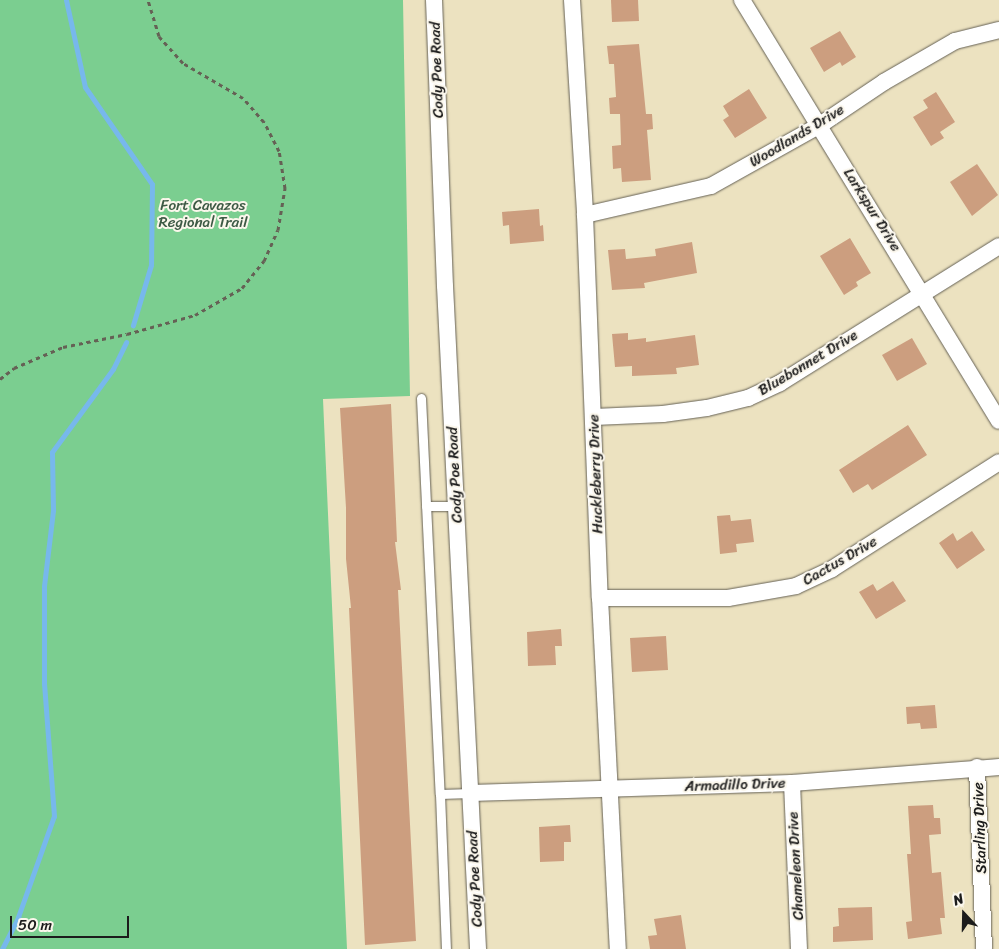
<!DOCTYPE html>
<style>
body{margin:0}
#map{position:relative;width:999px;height:949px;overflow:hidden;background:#ece2c0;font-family:Sriracha,sans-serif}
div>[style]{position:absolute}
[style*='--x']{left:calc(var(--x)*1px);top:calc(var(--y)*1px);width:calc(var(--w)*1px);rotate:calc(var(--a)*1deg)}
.green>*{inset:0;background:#7bce90}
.stream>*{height:5px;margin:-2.5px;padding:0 2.5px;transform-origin:2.5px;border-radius:2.5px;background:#77b8ec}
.building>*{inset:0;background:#cc9e7f}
.path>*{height:3px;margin-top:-1.5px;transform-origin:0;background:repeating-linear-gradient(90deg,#656155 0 4px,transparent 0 8px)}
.roads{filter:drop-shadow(0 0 1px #656155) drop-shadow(0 0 1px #656155)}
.service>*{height:9px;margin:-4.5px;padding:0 4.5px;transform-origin:4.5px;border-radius:4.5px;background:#fff}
.minor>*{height:16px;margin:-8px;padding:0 8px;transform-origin:8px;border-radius:8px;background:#fff}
span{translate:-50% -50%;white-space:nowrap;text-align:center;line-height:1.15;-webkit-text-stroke:4px #fbf7ec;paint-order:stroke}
.street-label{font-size:15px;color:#1c1c1c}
.park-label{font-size:15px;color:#3d5a45}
.north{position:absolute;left:939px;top:889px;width:50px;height:50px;-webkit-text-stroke:4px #fbf7ec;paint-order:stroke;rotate:339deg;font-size:14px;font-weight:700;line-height:20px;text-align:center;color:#1c1c1c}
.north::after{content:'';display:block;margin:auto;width:18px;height:22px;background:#1c1c1c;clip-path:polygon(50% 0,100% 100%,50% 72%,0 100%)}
.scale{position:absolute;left:10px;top:916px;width:119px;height:22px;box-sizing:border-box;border:2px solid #1c1c1c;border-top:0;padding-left:6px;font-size:15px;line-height:18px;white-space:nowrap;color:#1c1c1c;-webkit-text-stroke:4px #fbf7ec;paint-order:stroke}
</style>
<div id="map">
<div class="green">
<div style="clip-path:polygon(0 0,403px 0,410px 396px,323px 399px,347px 949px,0 949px)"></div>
</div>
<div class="stream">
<div style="--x:66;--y:0;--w:89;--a:77.7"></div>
<div style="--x:85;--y:87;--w:118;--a:55.4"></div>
<div style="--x:152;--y:184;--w:81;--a:90.7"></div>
<div style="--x:151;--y:265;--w:63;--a:106.7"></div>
<div style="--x:2;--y:949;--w:36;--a:-63"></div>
<div style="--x:18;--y:917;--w:107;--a:-70.4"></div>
<div style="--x:54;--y:816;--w:132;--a:-94.3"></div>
<div style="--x:44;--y:684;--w:98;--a:-90"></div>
<div style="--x:44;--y:586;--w:77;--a:-83.2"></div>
<div style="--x:53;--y:510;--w:58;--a:-91"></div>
<div style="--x:52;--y:452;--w:103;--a:-53.7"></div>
<div style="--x:113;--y:369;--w:30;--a:-64"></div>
</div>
<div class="building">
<div style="clip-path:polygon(611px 0,638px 0,639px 21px,612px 22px)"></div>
<div style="clip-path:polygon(840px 31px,856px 57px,842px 66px,840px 62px,824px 72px,810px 48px)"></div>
<div style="clip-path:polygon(639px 44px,646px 114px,652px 114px,653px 129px,647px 130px,651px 180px,622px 182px,621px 168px,613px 169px,612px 146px,621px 145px,620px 114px,610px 114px,609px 98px,616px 97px,614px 64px,609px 64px,607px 46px)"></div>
<div style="clip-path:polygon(749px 89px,767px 118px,735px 138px,723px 120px,729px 116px,723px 106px)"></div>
<div style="clip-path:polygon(936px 92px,955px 122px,940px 132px,944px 138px,931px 146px,913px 117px,928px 108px,923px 100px)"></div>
<div style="clip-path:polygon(977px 164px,998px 195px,972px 216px,950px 182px)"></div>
<div style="clip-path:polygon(539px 209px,540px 226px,543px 225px,544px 241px,510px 244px,509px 225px,503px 226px,502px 212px)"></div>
<div style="clip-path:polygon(850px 238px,871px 273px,856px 282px,858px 286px,844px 295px,820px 256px)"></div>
<div style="clip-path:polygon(692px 242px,697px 273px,644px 283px,645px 288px,612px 290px,608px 250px,625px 249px,626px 259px,656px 256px,655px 249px)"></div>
<div style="clip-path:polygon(628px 333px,628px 340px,646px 338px,646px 342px,695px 335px,699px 365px,676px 368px,677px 374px,632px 376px,632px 366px,615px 367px,612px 334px)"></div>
<div style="clip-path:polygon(912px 338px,927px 364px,897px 381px,882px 355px)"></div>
<div style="clip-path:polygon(391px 404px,397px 542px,395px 542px,401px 590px,398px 590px,416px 941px,365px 945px,349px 608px,351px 608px,346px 559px,346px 508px,340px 408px)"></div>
<div style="clip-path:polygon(908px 425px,927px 455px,872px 490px,868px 484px,853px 493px,839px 470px)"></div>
<div style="clip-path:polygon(730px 515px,731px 521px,751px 519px,754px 542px,736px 544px,737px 552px,720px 554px,717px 516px)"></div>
<div style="clip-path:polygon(972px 531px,985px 550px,957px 569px,939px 543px,953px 533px,957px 541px)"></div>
<div style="clip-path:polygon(893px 581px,906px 601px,876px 619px,859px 592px,873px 584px,877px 591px)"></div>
<div style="clip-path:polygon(561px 629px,562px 646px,555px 646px,556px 665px,528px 666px,527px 632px)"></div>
<div style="clip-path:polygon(666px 636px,668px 670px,632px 672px,630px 638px)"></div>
<div style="clip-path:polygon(935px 705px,937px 728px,921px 729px,920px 723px,907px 724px,906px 707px)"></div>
<div style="clip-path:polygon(933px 805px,934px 818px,940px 818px,941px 834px,929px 835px,932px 873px,941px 872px,945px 918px,940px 918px,942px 934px,908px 939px,906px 922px,912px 921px,907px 854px,911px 854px,908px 806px)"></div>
<div style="clip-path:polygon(570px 825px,571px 842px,564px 842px,564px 861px,540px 862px,539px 827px)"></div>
<div style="clip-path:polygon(872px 907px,873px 940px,833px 942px,833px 927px,839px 926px,838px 908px)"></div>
<div style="clip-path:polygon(681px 915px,686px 949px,650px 949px,648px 936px,657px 935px,654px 919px)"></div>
</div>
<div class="path">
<div style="--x:0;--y:379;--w:18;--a:-38"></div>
<div style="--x:14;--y:368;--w:53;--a:-23.2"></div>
<div style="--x:63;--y:347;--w:65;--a:-11.5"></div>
<div style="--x:127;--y:334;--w:71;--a:-15.6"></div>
<div style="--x:195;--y:315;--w:54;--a:-29.9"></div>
<div style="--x:242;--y:288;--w:35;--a:-51"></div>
<div style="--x:264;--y:261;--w:34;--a:-66"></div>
<div style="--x:278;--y:230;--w:43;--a:-80.5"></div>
<div style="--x:285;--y:188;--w:37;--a:-99"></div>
<div style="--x:279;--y:151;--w:33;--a:-117"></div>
<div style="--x:264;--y:122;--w:32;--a:-131"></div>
<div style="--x:243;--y:98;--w:69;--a:-149.7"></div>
<div style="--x:183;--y:63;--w:36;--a:-132"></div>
<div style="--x:159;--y:36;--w:38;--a:-107"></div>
</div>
<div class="roads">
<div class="service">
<div style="--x:421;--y:398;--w:396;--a:87.3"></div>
<div style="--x:440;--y:794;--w:31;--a:-2"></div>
<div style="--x:426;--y:506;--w:31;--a:0"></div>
<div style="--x:440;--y:794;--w:155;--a:87.8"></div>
</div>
<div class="minor">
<div style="--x:434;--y:0;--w:286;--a:87.8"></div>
<div style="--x:445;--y:286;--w:664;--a:87.15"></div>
<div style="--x:572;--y:0;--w:215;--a:86.5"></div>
<div style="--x:585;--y:215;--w:383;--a:87.8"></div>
<div style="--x:600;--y:598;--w:351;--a:87.1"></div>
<div style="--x:742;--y:0;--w:493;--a:58.6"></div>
<div style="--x:585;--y:215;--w:129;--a:-13"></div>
<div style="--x:711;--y:186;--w:125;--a:-29.2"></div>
<div style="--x:820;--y:125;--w:77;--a:-33.9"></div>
<div style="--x:884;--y:82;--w:82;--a:-30"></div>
<div style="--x:955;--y:41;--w:45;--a:-14"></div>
<div style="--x:594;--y:417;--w:69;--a:-2.5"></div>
<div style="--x:663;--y:414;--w:44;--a:-7.8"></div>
<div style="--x:707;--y:408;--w:42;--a:-13.7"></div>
<div style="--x:748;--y:398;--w:35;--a:-25"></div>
<div style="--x:780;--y:383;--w:258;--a:-32"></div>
<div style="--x:600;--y:598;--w:128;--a:0"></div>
<div style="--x:728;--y:598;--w:69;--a:-10"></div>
<div style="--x:796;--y:586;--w:40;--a:-25"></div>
<div style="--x:832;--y:569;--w:198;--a:-32.6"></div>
<div style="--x:977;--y:767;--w:182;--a:87.8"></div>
<div style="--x:792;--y:783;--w:166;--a:87.6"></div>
<div style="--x:471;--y:793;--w:321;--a:-1.8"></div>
<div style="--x:792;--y:783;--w:208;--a:-4.4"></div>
</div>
</div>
<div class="street-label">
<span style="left:437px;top:70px;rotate:-92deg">Cody Poe Road</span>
<span style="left:797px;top:136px;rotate:-31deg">Woodlands Drive</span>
<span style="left:872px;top:210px;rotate:58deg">Larkspur Drive</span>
<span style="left:808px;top:363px;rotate:-31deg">Bluebonnet Drive</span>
<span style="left:596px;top:474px;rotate:-92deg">Huckleberry Drive</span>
<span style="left:455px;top:475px;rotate:-93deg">Cody Poe Road</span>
<span style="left:840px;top:561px;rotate:-30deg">Cactus Drive</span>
<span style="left:735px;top:785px;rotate:-2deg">Armadillo Drive</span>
<span style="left:980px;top:828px;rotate:-92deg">Starling Drive</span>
<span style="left:796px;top:866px;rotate:-93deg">Chameleon Drive</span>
<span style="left:475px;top:879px;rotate:-93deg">Cody Poe Road</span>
</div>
<div class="park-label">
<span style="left:203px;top:214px">Fort Cavazos<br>Regional Trail</span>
</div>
<div class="north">N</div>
<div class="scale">50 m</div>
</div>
